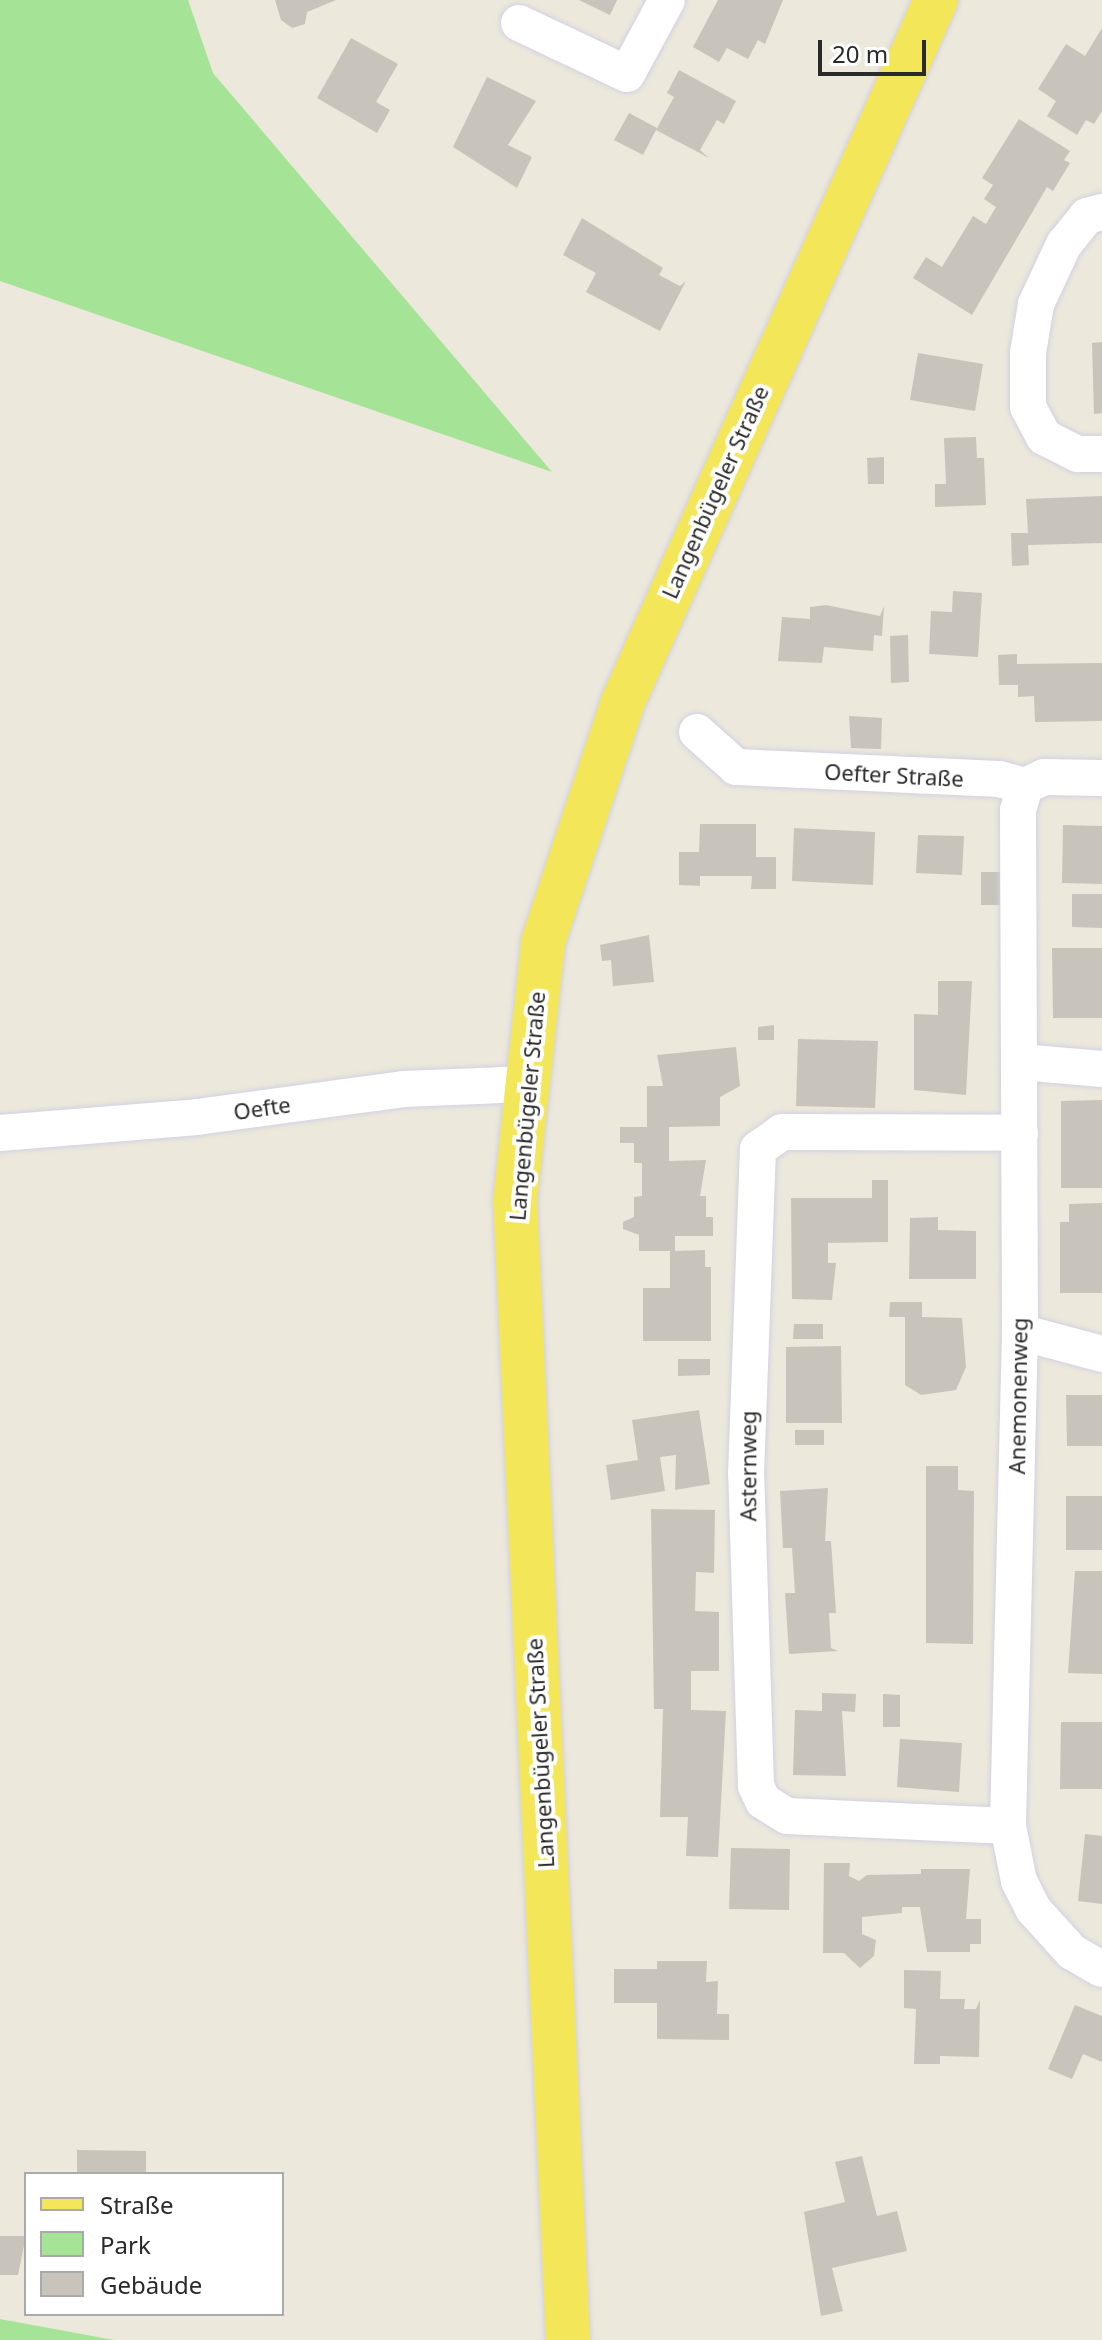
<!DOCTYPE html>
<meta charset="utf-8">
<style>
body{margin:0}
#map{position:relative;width:1102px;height:2340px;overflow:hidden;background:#ece8db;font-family:"Noto Sans",sans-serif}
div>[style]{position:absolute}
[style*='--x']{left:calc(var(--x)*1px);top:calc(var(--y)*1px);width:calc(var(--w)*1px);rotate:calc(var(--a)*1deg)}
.green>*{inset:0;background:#a5e496}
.building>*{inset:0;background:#c8c4bb}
.roads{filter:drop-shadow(0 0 2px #d1d1e3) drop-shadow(0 0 2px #d1d1e3)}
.minor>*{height:36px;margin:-18px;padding:0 18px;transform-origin:18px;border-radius:18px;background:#fff}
.major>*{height:44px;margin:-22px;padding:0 22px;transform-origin:22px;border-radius:22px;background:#f3e759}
span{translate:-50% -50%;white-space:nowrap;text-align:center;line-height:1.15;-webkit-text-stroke:8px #fff;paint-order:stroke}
.street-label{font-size:22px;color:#2a2a2a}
.legend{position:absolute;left:24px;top:2172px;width:260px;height:144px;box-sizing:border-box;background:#fff;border:2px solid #aaa;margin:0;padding:10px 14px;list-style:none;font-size:24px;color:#2a2a2a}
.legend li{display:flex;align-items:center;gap:16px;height:40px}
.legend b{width:40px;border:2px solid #aaa}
.scale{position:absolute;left:818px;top:40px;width:108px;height:36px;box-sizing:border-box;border:4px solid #2a2a2a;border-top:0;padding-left:10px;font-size:24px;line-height:28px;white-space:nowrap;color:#2a2a2a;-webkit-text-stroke:6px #fff;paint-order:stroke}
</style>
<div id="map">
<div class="green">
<div style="clip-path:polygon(0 0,188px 0,213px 73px,552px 472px,0 281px)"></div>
<div style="clip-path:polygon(0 2319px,114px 2340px,0 2340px)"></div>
</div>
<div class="building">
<div style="clip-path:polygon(275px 0,336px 0,307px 12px,305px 24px,292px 28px,281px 20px)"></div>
<div style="clip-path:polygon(579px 0,617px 0,610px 15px)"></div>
<div style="clip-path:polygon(718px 0,783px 0,765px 44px,758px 40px,748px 59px,727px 48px,719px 62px,693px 47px)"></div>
<div style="clip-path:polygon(1102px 28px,1102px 111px,1094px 124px,1086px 120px,1077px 135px,1047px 116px,1056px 101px,1038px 89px,1066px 44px,1085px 56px)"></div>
<div style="clip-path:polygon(351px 38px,398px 64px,376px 102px,390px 110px,377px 133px,317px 98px)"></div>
<div style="clip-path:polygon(679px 70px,736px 101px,724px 124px,717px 120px,700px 150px,709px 158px,656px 130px,674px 97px,667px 93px)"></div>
<div style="clip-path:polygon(487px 77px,536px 101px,508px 145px,532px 157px,517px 188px,453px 147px)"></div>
<div style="clip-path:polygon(629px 113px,657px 128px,643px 155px,614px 140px)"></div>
<div style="clip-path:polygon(1019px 119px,1070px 151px,1064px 160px,1070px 163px,1053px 191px,1047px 187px,972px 315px,913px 278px,926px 257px,942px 267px,973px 216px,986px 224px,996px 207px,984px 199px,993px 185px,982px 178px)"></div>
<div style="clip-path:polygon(582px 218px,663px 268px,659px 275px,680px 286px,686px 281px,660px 331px,586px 292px,596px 273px,563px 255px)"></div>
<div style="clip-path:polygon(1102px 342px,1102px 413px,1094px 414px,1092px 343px)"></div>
<div style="clip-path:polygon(918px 353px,983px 364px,975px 411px,910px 400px)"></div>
<div style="clip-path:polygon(976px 437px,977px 458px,984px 458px,986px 505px,935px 507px,935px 484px,946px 484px,944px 438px)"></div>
<div style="clip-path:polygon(884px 457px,884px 484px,868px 484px,867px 458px)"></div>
<div style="clip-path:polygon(1102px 496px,1102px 543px,1028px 545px,1029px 565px,1012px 566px,1011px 533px,1028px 533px,1026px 499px)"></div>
<div style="clip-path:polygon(953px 591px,982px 593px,978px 657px,929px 654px,931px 611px,952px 612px)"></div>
<div style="clip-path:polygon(826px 605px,880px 616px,884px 606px,882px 636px,874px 635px,873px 651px,824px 647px,822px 663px,778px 661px,782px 617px,810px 619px,810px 607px)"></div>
<div style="clip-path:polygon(908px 635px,909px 682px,891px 683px,890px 636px)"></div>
<div style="clip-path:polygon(1017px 654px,1017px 664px,1102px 663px,1102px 721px,1035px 722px,1034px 696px,1018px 697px,1018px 685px,999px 685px,998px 655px)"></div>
<div style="clip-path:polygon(849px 716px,882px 718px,881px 749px,851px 748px)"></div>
<div style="clip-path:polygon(700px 824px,756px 824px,756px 857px,776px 857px,776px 889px,751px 889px,752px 876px,700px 876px,700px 886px,679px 885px,679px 852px,699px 852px)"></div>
<div style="clip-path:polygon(1063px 825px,1102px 826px,1102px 884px,1062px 883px)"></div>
<div style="clip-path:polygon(794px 828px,875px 832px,873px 885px,792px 881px)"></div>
<div style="clip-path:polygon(918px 835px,964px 836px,962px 875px,916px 873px)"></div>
<div style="clip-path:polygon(981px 872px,1000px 872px,1000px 905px,981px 905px)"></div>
<div style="clip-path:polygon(1072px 894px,1102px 894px,1102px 928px,1072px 927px)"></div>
<div style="clip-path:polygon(649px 935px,654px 982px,613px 986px,611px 960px,602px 961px,600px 945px)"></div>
<div style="clip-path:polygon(1052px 948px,1102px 948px,1102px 1018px,1053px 1018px)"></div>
<div style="clip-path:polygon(938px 981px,972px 981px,966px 1095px,914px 1090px,914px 1014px,938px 1015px)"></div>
<div style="clip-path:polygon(774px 1025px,774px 1040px,758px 1040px,758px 1027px)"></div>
<div style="clip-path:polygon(798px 1039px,878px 1041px,875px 1108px,796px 1106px)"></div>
<div style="clip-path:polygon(736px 1047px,740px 1086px,720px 1097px,720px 1126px,669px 1127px,669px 1161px,706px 1160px,700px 1196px,706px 1196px,706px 1217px,713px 1217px,713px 1236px,675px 1236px,675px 1251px,705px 1250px,705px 1267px,711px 1267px,711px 1341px,643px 1341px,643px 1288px,670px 1288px,670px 1251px,639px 1251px,639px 1235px,623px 1229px,623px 1222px,634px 1217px,634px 1197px,642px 1196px,642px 1163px,634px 1163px,634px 1143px,620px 1143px,620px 1127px,647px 1127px,647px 1086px,663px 1086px,657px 1055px)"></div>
<div style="clip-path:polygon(1102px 1100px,1102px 1188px,1061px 1188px,1061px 1101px)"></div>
<div style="clip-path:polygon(872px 1180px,888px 1180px,888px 1242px,828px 1243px,828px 1263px,836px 1263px,832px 1300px,792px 1299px,791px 1198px,872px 1198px)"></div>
<div style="clip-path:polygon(1102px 1203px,1102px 1293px,1060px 1293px,1060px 1222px,1069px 1222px,1069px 1204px)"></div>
<div style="clip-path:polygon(938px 1217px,938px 1230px,976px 1231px,976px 1279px,909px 1279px,910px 1218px)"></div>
<div style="clip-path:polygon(890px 1302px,922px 1302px,922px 1317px,962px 1318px,966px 1367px,956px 1390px,921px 1395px,905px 1385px,905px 1317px,889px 1317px)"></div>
<div style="clip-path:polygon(794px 1324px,823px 1324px,823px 1339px,793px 1339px)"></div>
<div style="clip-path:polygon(841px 1346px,842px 1423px,786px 1423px,786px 1347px)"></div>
<div style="clip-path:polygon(678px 1359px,710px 1359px,710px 1375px,678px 1376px)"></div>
<div style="clip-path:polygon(1066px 1395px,1102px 1395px,1102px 1446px,1067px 1446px)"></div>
<div style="clip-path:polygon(699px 1410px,710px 1484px,675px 1490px,676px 1455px,660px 1457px,665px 1491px,611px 1500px,606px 1465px,638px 1460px,632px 1420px)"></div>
<div style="clip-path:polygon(795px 1430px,824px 1430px,824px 1445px,795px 1445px)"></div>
<div style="clip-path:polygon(926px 1466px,958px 1466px,958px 1490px,974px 1491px,973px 1644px,926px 1643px)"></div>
<div style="clip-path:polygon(828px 1488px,825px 1541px,831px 1541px,836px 1613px,829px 1613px,831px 1648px,838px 1651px,789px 1654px,785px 1593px,795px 1593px,792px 1548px,783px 1548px,780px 1491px)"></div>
<div style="clip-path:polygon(1066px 1496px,1102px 1496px,1102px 1550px,1066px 1550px)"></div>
<div style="clip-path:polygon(651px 1509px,715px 1510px,714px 1573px,696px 1572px,695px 1611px,719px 1612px,719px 1671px,691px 1671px,691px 1710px,726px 1711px,718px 1857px,686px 1856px,688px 1817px,660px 1817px,663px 1709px,654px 1709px)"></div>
<div style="clip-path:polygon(1075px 1571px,1102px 1571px,1102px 1674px,1068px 1673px)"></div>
<div style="clip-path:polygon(822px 1693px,856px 1694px,855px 1712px,842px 1711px,846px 1776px,793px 1775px,795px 1710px,822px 1711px)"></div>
<div style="clip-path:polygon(883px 1694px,900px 1695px,900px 1727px,883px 1727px)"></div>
<div style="clip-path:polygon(1061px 1722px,1102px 1722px,1102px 1789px,1060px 1789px)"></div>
<div style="clip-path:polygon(900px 1739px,962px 1743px,959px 1792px,897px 1787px)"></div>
<div style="clip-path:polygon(1085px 1834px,1102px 1836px,1102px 1904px,1078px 1901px)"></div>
<div style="clip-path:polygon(731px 1848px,790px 1849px,789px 1910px,729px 1909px)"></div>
<div style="clip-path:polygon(824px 1863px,850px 1863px,849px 1876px,859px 1881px,867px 1875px,921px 1874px,921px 1869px,970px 1869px,966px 1919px,981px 1919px,981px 1944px,970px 1944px,970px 1952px,927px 1952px,920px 1907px,902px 1907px,902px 1913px,862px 1917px,862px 1934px,876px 1940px,874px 1956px,860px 1968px,844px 1953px,823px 1953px)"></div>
<div style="clip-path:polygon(657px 1961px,707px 1961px,706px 1982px,718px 1981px,717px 2014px,729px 2014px,729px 2040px,657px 2039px,657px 2003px,614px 2003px,614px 1969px,657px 1969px)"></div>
<div style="clip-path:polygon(904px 1970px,941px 1971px,940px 1999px,965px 1999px,964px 2009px,976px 2009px,980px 2000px,979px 2057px,940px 2056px,940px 2064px,914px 2064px,916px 2009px,904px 2008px)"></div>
<div style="clip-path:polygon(1075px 2005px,1102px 2016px,1102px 2062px,1083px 2054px,1072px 2079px,1048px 2069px)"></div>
<div style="clip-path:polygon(77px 2150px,146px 2151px,146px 2174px,77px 2174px)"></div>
<div style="clip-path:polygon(862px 2156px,877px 2216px,897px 2211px,907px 2251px,832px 2268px,843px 2311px,821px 2316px,804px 2212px,845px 2202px,835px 2162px)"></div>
<div style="clip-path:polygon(0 2236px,26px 2236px,18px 2275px,0 2275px)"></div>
</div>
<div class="roads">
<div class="minor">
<div style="--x:519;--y:23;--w:119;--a:25.3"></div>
<div style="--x:627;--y:74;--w:84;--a:-61.6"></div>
<div style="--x:1102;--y:212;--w:16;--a:165"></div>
<div style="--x:1087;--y:216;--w:36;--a:129"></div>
<div style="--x:1064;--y:244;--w:66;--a:115"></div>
<div style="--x:1036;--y:304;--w:50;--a:99.3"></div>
<div style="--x:1028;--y:353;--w:54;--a:90"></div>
<div style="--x:1028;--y:407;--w:34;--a:62"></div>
<div style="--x:1044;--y:437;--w:38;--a:27"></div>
<div style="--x:1078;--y:454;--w:24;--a:0"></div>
<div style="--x:697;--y:732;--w:52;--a:41.9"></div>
<div style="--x:736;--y:767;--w:263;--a:2.6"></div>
<div style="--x:999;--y:779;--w:27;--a:15"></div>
<div style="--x:1025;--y:786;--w:21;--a:-25"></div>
<div style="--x:1044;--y:777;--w:58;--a:1"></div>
<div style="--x:1025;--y:786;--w:25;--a:106"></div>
<div style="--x:1018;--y:810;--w:522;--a:89.78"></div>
<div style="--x:1020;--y:1332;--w:494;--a:91.4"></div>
<div style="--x:1008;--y:1826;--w:56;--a:78.7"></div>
<div style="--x:1019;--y:1881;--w:31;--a:63"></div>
<div style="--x:1033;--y:1909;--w:58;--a:47.8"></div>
<div style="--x:1072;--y:1952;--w:34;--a:30"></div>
<div style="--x:1021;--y:1062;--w:81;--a:4.9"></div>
<div style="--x:0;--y:1133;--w:198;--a:-4.6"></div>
<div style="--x:197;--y:1117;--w:208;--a:-7.7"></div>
<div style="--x:403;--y:1089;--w:122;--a:-2.3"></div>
<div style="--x:1020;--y:1332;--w:85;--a:15"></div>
<div style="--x:1008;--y:1826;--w:221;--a:-177.4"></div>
<div style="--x:787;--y:1816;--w:28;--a:-148"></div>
<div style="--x:763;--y:1801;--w:17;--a:-115"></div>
<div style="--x:756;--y:1786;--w:311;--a:-91.8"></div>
<div style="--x:746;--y:1475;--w:326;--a:-87.9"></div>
<div style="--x:758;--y:1149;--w:29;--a:-35"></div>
<div style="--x:782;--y:1132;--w:238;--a:0.2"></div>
</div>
<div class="major">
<div style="--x:568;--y:2340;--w:1140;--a:-92.66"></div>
<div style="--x:515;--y:1201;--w:261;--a:-83.8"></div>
<div style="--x:543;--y:942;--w:251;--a:-71.6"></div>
<div style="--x:622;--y:704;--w:771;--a:-65.96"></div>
</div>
</div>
<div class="street-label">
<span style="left:715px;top:492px;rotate:-66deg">Langenbügeler Straße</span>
<span style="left:894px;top:775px;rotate:3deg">Oefter Straße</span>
<span style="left:527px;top:1106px;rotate:-85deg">Langenbügeler Straße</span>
<span style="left:262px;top:1108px;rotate:-8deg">Oefte</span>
<span style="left:1018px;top:1396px;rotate:-89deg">Anemonenweg</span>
<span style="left:748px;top:1466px;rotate:-90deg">Asternweg</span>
<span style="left:540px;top:1753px;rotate:-93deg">Langenbügeler Straße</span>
</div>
<ul class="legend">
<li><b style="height:10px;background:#f3e759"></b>Straße</li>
<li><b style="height:22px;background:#a5e496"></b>Park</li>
<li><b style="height:22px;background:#c8c4bb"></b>Gebäude</li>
</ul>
<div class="scale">20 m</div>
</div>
